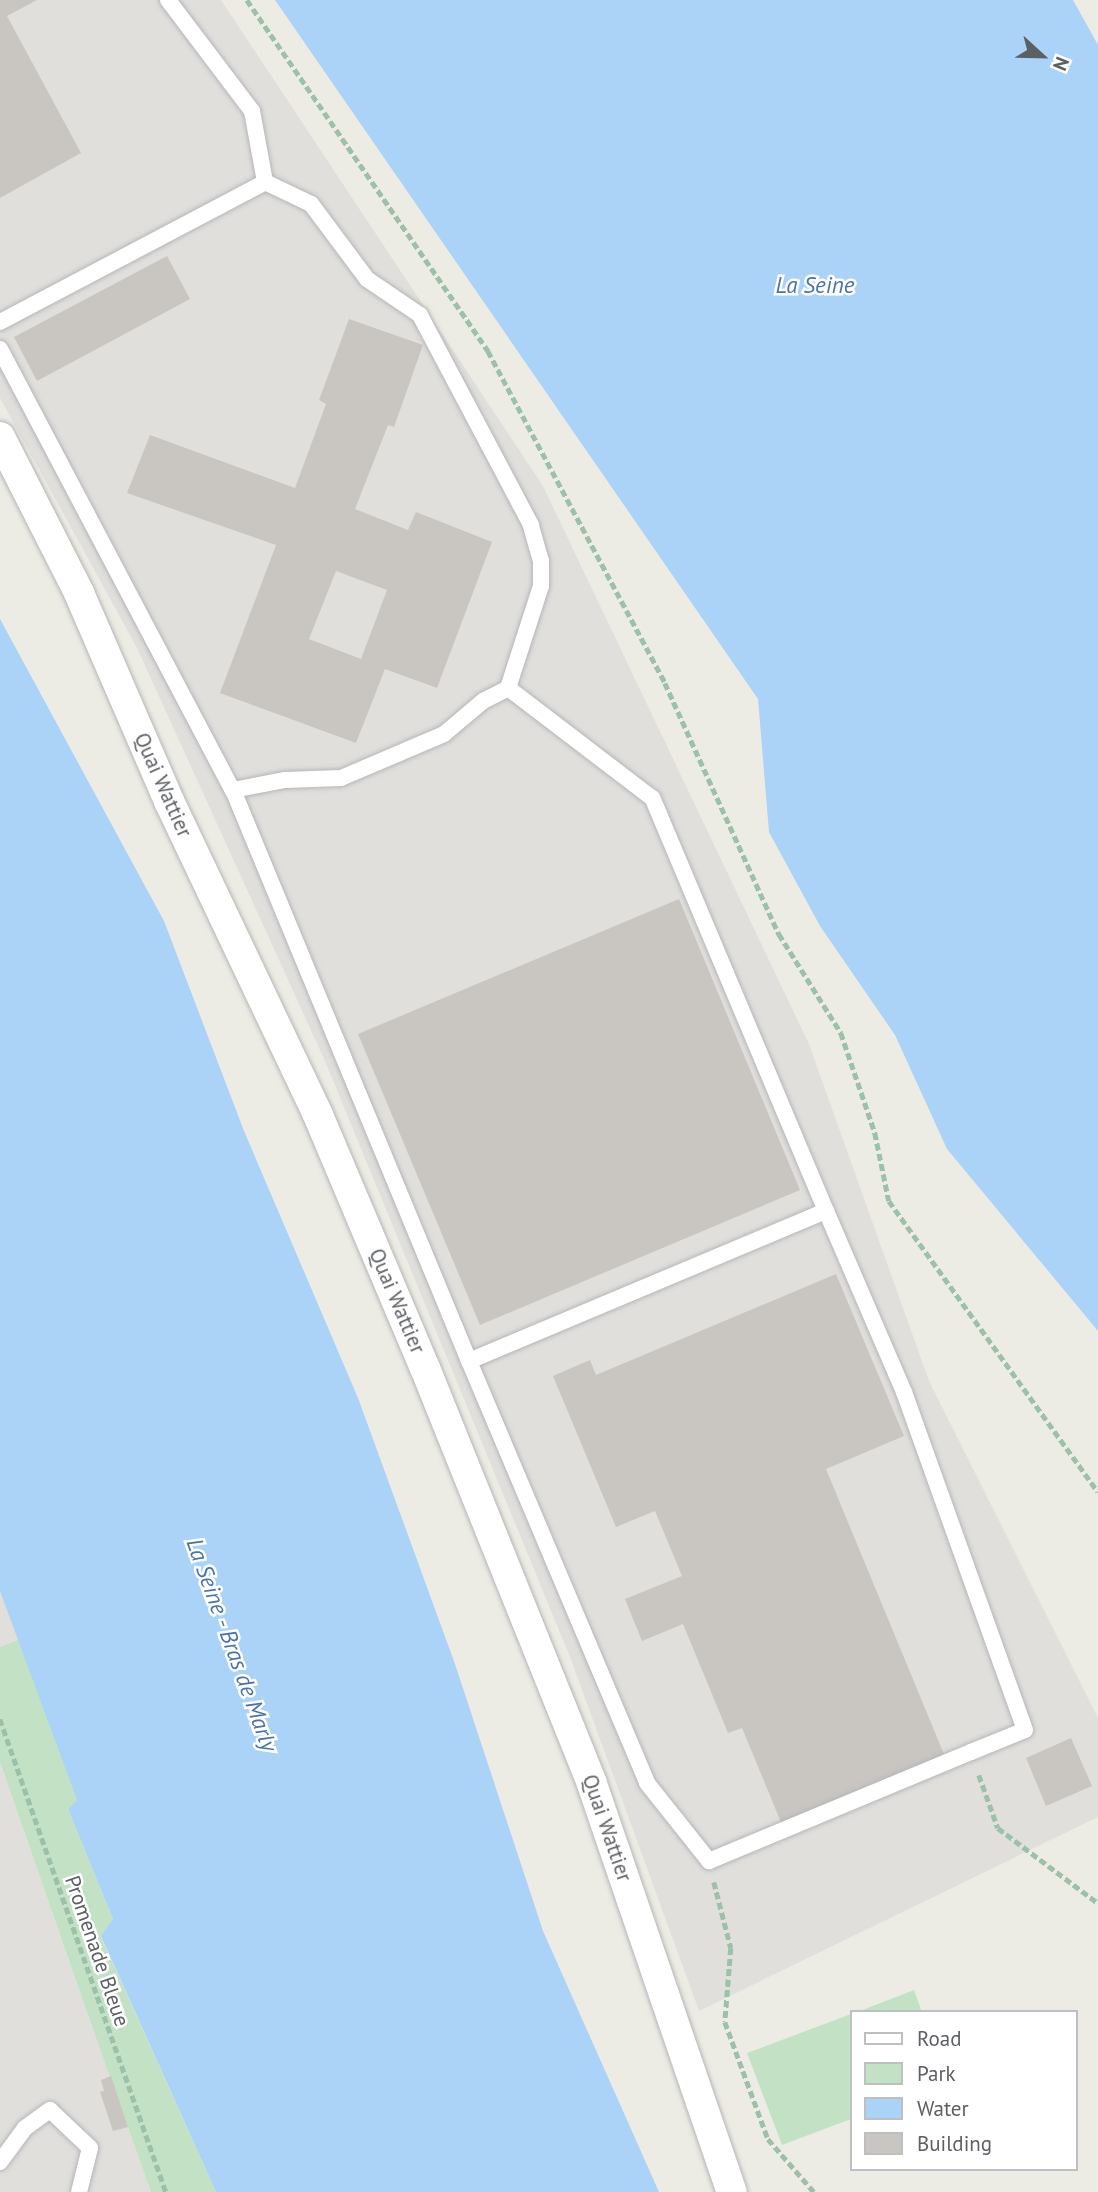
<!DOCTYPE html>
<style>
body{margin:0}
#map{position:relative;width:1098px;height:2192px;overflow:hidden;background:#edece4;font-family:"PT Sans",sans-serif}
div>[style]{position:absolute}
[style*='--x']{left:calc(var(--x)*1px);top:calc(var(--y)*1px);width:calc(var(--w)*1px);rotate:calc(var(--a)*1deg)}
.industrial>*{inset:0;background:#e1dfdc}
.green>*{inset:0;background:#c3e2c5}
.water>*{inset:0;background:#abd2f7}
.building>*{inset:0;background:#c9c6c1}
.path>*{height:4.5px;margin-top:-2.25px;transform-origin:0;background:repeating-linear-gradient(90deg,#9cc0a8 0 7px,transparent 0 10.5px)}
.roads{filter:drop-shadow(0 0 2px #b5b6ba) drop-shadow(0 0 2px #b5b6ba)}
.lane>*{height:16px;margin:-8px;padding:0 8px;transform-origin:8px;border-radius:8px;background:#fff}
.street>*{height:30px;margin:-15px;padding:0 15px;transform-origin:15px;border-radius:15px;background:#fff}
span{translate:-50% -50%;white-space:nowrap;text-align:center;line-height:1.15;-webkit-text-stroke:5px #fff;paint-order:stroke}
.street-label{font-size:21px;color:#5c5f63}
.water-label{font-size:23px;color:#4a73a7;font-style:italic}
.legend{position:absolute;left:850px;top:2010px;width:228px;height:161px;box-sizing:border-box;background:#fff;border:2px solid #bebfc1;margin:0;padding:9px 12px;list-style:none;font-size:21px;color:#5c5f63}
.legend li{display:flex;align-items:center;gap:14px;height:35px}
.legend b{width:35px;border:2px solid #bebfc1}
.north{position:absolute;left:1007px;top:21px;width:70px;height:70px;-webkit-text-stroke:5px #fff;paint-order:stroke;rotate:112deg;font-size:19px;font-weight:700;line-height:28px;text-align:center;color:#5c5f63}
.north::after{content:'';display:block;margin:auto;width:24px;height:32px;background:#5c5f63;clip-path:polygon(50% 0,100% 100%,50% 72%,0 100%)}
</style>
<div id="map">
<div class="industrial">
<div style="clip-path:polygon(0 0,221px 0,543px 486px,809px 1044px,929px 1381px,1098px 1718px,1098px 1817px,699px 2011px,570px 1657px,325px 1061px,137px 648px,0 398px)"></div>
<div style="clip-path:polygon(0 1591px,20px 1639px,0 1647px)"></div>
<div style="clip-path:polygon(0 1762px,96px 2038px,151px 2192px,0 2192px)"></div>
</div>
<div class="green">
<div style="clip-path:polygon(20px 1639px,78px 1800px,68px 1809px,113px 1919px,101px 1937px,216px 2192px,151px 2192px,96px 2038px,0 1762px,0 1647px)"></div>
<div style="clip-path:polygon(914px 1990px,922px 2012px,857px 2012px)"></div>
<div style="clip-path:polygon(851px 2014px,851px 2119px,782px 2145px,747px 2053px)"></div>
</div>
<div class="water">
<div style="clip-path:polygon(275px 0,1073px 0,1098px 45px,1098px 1331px,947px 1149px,895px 1035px,820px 926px,769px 832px,758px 699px)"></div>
<div style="clip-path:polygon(0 619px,164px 921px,244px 1131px,358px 1398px,455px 1664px,543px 1931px,659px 2192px,216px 2192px,101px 1936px,113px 1919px,68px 1809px,77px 1800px,0 1591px)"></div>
</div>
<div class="building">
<div style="clip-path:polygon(0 0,37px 0,7px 16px,81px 153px,0 198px)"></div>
<div style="clip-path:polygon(167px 256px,190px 299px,37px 381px,14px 337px)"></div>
<div style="clip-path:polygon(evenodd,349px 319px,423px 345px,394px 427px,388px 425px,355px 509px,408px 530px,416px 512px,492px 542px,437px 688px,385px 669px,356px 743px,220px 693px,276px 545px,127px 493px,150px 435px,295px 488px,326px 404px,319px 400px,349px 319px,336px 571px,387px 590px,361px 659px,309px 639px,336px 571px)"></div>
<div style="clip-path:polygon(679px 899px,800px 1190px,480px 1325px,358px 1034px)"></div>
<div style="clip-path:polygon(836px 1274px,904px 1436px,826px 1469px,946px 1759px,783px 1827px,742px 1728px,728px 1733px,683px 1624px,642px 1641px,625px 1599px,682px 1576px,655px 1511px,616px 1527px,553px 1376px,590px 1360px,596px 1375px)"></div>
<div style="clip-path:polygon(1071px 1738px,1092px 1786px,1046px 1806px,1026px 1758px)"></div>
<div style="clip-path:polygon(111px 2076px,128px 2127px,113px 2131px,100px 2092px,104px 2091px,101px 2080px)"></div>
</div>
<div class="path">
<div style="--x:247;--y:0;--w:426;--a:55.5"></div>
<div style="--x:488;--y:351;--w:376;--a:61.9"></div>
<div style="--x:665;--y:683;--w:276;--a:65.6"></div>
<div style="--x:779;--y:934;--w:117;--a:57.9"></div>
<div style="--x:841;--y:1033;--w:106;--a:71.2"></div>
<div style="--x:875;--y:1133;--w:69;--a:78.4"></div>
<div style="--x:889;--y:1201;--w:358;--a:54.3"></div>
<div style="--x:0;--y:1719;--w:501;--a:70.66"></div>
<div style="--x:979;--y:1775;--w:56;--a:70.3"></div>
<div style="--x:998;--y:1828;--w:125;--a:36.9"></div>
<div style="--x:714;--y:1882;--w:68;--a:75.6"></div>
<div style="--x:731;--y:1948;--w:74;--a:94.6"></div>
<div style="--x:725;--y:2022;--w:125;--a:69.8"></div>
<div style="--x:768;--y:2139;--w:70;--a:49"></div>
</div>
<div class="roads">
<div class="lane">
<div style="--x:168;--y:0;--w:139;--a:52.9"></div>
<div style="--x:252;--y:111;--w:72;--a:79.6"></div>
<div style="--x:0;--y:322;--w:300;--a:-27.8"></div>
<div style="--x:0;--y:349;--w:499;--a:62.2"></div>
<div style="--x:233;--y:790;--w:618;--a:67.54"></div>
<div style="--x:469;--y:1361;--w:387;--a:-22.8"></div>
<div style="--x:826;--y:1211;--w:448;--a:-112.8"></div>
<div style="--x:652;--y:798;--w:181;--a:-142.6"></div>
<div style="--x:233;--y:790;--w:53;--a:-10.9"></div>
<div style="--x:285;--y:780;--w:56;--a:-2"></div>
<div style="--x:341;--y:778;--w:112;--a:-23.1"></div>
<div style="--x:444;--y:734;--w:51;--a:-40.2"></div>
<div style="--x:483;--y:701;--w:28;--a:-27"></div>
<div style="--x:508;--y:688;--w:107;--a:-72.1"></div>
<div style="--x:541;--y:586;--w:25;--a:-90"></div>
<div style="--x:541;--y:561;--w:37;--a:-106"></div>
<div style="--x:531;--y:525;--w:238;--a:-117.9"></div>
<div style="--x:420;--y:315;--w:64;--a:-145.8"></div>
<div style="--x:367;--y:279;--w:94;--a:-126.7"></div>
<div style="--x:311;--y:204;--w:51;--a:-154.4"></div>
<div style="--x:469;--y:1361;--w:458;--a:67.1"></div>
<div style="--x:647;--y:1783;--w:100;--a:51.5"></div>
<div style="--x:709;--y:1861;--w:284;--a:-22.6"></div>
<div style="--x:971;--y:1752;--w:58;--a:-22.2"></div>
<div style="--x:1025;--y:1730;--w:359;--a:-109.7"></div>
<div style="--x:904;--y:1392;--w:197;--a:-113.3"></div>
<div style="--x:0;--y:2162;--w:42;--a:-53.7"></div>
<div style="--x:25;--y:2128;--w:31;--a:-36"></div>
<div style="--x:50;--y:2110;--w:55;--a:43.5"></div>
<div style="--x:90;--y:2148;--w:45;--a:104"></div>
</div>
<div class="street">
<div style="--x:0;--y:437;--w:175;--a:63.1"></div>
<div style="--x:79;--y:593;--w:227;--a:66.6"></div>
<div style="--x:169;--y:801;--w:348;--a:64.6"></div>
<div style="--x:318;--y:1115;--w:275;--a:67.1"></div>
<div style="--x:425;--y:1368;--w:448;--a:68.1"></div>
<div style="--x:592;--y:1784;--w:431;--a:71.1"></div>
</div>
</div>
<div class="street-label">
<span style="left:163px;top:785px;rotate:66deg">Quai Wattier</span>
<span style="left:397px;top:1301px;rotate:67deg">Quai Wattier</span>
<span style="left:607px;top:1828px;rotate:71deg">Quai Wattier</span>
<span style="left:97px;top:1951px;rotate:71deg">Promenade Bleue</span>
</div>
<div class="water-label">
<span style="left:815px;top:285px">La Seine</span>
<span style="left:232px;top:1645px;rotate:70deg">La Seine - Bras de Marly</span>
</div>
<ul class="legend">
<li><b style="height:9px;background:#fff"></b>Road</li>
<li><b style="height:19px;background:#c3e2c5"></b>Park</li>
<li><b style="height:19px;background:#abd2f7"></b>Water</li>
<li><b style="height:19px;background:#c9c6c1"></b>Building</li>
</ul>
<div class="north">N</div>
</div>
